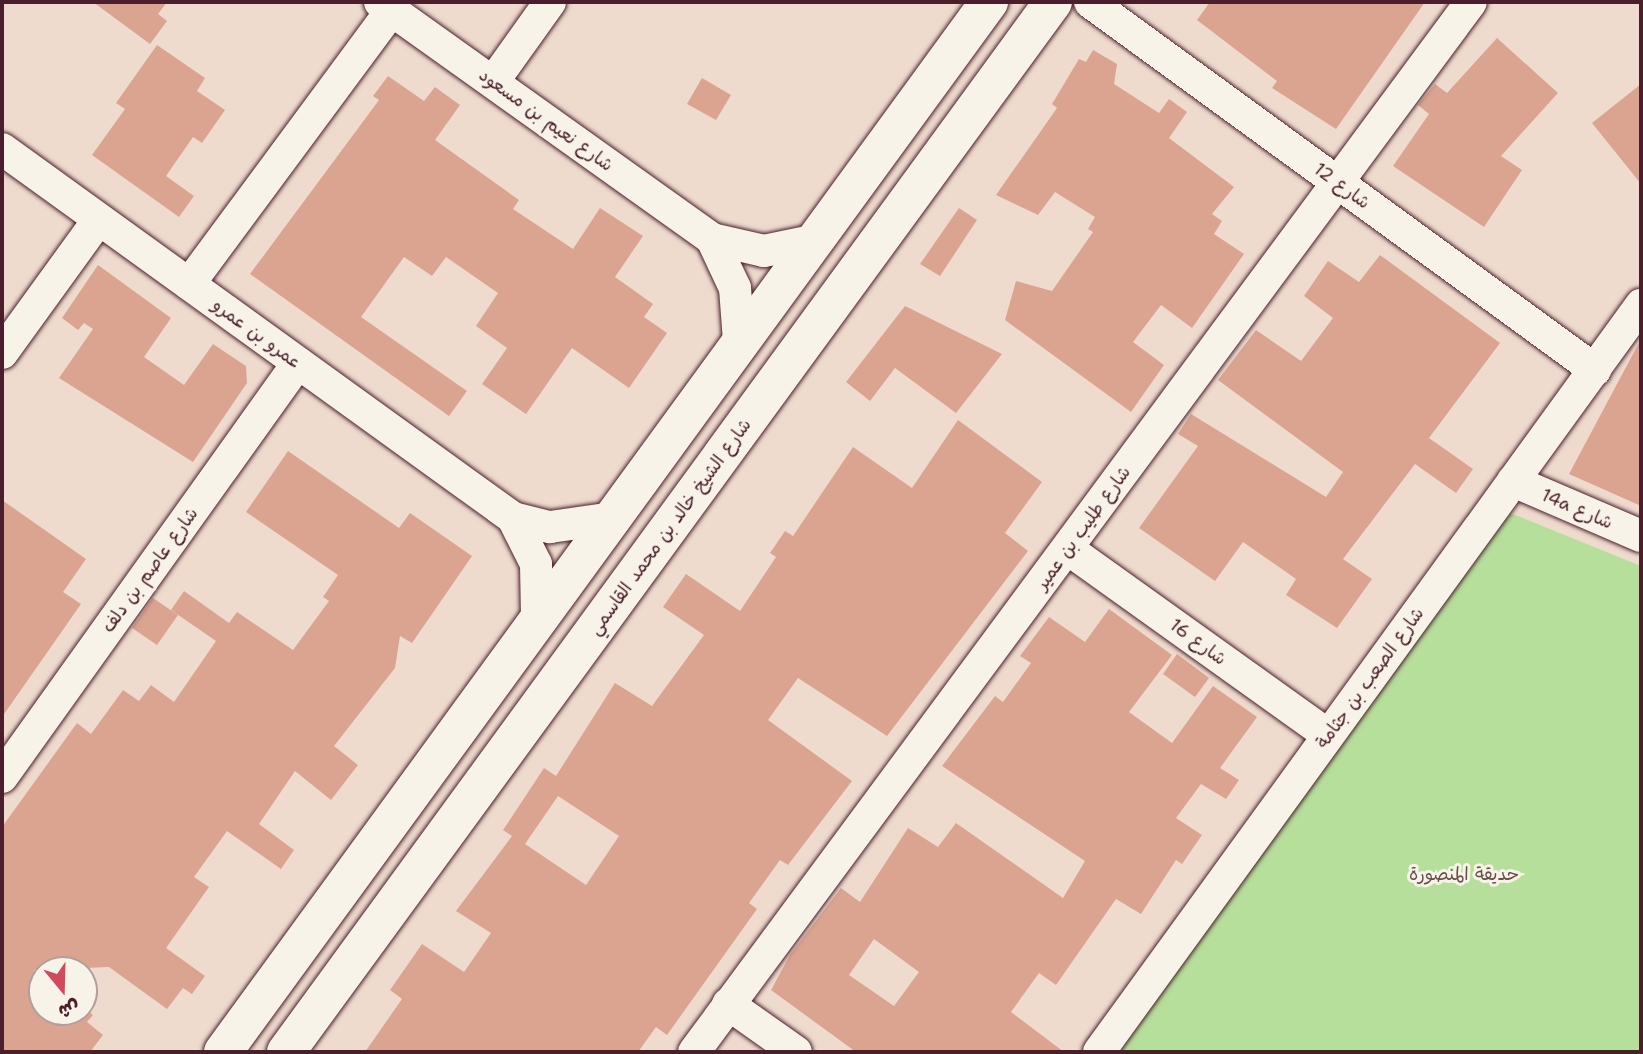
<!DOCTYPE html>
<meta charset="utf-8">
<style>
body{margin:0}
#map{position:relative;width:1643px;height:1054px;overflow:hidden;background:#efdbce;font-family:"Shantell Sans","Playpen Sans Arabic",sans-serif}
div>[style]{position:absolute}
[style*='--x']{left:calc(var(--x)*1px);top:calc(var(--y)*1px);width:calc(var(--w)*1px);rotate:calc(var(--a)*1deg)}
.green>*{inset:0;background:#b7df9c}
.building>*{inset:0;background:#dba491}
.roads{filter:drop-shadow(0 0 2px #4a1f2b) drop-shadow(0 0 2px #4a1f2b)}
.minor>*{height:32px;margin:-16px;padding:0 16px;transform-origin:16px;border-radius:16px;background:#f7f3e8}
.secondary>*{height:38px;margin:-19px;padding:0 19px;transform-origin:19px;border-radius:19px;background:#f7f3e8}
span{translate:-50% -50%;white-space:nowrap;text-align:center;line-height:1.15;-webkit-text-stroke:6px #f7f3e8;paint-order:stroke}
.street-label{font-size:18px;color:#4a1f2b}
.park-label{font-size:18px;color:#654f47}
.frame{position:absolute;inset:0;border:4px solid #4a1f2b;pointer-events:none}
.north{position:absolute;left:28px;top:956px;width:70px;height:70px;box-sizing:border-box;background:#f7f3e8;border:2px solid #b29e9c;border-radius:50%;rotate:161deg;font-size:19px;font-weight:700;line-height:28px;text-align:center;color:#4a1f2b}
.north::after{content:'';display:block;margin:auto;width:24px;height:32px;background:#d1495b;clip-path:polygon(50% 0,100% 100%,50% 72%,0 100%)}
</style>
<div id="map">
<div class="green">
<div style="clip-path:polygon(1508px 512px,1641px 566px,1641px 1052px,1116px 1052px)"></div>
</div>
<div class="building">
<div style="clip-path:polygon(93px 2px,167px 2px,158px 14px,167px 21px,150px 44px)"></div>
<div style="clip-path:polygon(1210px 2px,1425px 2px,1336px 129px,1272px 88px,1277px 81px,1197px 20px)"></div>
<div style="clip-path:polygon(1497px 38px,1558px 93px,1501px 156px,1522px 170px,1484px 227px,1393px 166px,1429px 114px,1418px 105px,1435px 84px,1447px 93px)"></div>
<div style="clip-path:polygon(157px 45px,205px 78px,197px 91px,225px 110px,202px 143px,193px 137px,166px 176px,194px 196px,179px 217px,92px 155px,125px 109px,116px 103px)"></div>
<div style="clip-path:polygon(1093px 50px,1117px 64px,1114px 84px,1159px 113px,1169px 99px,1187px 112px,1169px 138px,1234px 187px,1212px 214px,1222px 221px,1214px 234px,1244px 254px,1192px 328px,1161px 305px,1133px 342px,1164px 365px,1131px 412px,1005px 320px,1016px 281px,1052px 291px,1093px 232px,1088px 229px,1095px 217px,1055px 192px,1038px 215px,996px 195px,1057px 108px,1052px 104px,1079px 59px,1086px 62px)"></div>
<div style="clip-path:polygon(388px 76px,424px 101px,435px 87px,460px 105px,435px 140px,519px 200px,513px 209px,573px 249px,600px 208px,643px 236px,615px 277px,653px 304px,644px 317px,667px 333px,629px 388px,572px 348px,526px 414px,482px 384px,507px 348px,476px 326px,498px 293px,446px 257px,432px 276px,404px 257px,361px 317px,467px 391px,449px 416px,250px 274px,379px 100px,373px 96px)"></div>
<div style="clip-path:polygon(702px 78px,731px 95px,716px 120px,687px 104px)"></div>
<div style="clip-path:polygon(1641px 84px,1641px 184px,1592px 123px)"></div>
<div style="clip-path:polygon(959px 208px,977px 220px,940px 276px,920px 264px)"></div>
<div style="clip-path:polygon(1380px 255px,1500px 343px,1429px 438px,1473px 469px,1456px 493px,1415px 464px,1343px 559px,1372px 579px,1337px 628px,1286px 595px,1296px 579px,1243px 542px,1215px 581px,1139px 528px,1198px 446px,1178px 434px,1191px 414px,1326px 497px,1343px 472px,1218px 380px,1256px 330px,1301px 361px,1333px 318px,1304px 296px,1328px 261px,1359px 282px)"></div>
<div style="clip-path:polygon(98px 265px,171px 318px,144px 357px,184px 385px,213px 344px,246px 366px,247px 383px,193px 462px,59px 378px,93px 329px,84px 323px,78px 330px,62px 318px)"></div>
<div style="clip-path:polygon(905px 306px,1002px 354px,956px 413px,895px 368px,870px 401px,846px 382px)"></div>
<div style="clip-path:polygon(1641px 339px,1641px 506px,1569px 474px)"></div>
<div style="clip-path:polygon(evenodd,958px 420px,1042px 482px,1005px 533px,1028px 551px,887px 736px,798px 678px,768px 720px,852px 781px,788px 865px,780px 860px,749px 903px,757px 909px,667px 1035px,656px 1027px,638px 1052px,365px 1052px,402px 999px,390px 990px,422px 944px,464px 972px,491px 933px,456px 911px,512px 836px,503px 830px,544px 768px,556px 776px,615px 683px,652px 706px,704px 635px,663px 607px,686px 574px,740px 611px,776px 557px,770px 553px,785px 531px,793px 536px,853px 447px,912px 488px,958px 420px,558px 796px,619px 836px,586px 885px,525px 844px,558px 796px)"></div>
<div style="clip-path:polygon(288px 451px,399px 528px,410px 513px,472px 556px,412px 643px,400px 636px,395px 668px,334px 746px,358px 765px,331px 800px,295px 771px,259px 824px,294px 850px,281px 869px,227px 831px,194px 877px,209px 887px,166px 948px,205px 976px,192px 994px,183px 988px,167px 1009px,109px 967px,33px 970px,42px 977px,42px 1012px,84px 1008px,93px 1015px,87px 1022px,103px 1035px,90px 1052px,2px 1052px,2px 827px,77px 723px,91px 734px,123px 690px,139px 701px,151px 685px,174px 702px,216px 641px,171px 610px,184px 591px,229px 623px,237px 612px,293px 650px,329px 601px,323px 597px,338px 575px,246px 512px)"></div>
<div style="clip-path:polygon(2px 500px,86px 559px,63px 592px,81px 604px,2px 717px)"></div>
<div style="clip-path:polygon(153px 598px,178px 615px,157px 645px,132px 628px)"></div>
<div style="clip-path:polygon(evenodd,1109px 609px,1172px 655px,1129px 712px,1172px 743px,1213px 686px,1257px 717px,1220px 768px,1239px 780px,1226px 799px,1201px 784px,1176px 818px,1202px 835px,1182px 864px,1176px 860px,1141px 914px,1116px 899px,1056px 985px,1039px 973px,1011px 1012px,1064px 1052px,856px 1052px,771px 990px,790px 955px,841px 888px,860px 902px,908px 828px,938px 847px,956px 823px,1063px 898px,1085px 861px,942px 766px,995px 696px,1003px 702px,1031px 663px,1020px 656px,1049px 617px,1085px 642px,1109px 609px,874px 939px,919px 972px,894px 1006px,849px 975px,874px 939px)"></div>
<div style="clip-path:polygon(1177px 654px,1209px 678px,1195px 697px,1163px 674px)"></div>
</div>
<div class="roads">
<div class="minor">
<div style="--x:380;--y:2;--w:408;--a:35.5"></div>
<div style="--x:712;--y:239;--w:53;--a:13"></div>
<div style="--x:764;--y:251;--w:53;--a:-11.9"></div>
<div style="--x:1090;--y:2;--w:625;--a:36.08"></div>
<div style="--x:493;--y:82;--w:98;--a:-54.5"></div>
<div style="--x:2;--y:149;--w:630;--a:35.83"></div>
<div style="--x:513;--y:518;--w:38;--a:14"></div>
<div style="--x:550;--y:527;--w:58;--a:-8"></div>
<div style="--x:712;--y:239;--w:54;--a:64.9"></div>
<div style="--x:735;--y:288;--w:53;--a:85.7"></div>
<div style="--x:189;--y:284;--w:341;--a:-53.5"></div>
<div style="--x:2;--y:353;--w:165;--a:-54.1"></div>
<div style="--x:1513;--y:481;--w:139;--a:23.3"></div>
<div style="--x:513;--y:518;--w:51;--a:63.4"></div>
<div style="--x:536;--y:564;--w:51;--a:88.9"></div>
<div style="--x:1068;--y:549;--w:320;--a:35.6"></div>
<div style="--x:2;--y:777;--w:509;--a:-54.44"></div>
<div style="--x:728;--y:1004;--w:83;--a:35.2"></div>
<div style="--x:694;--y:1052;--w:1306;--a:-53.5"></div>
<div style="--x:1099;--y:1052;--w:923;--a:-54.04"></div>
</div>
<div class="secondary">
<div style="--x:223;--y:1052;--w:1300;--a:-53.89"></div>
<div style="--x:286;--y:1052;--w:1300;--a:-53.85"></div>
</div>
</div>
<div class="street-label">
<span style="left:546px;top:120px;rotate:36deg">شارع نعيم بن مسعود</span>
<span style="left:1342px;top:186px;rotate:36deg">شارع 12</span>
<span style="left:257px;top:334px;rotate:36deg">عمرو بن عمرو</span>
<span style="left:1577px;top:509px;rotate:23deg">14a شارع</span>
<span style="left:670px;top:527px;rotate:-54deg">شارع الشيخ خالد بن محمد القاسمي</span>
<span style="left:1083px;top:528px;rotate:-54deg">شارع طليب بن عمير</span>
<span style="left:150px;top:570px;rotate:-54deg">شارع عاصم بن دلف</span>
<span style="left:1198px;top:642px;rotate:36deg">شارع 16</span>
<span style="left:1370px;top:678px;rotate:-54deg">شارع الصعب بن جثامة</span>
</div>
<div class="park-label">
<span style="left:1464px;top:874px">حديقة المنصورة</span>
</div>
<div class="frame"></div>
<div class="north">ش</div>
</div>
